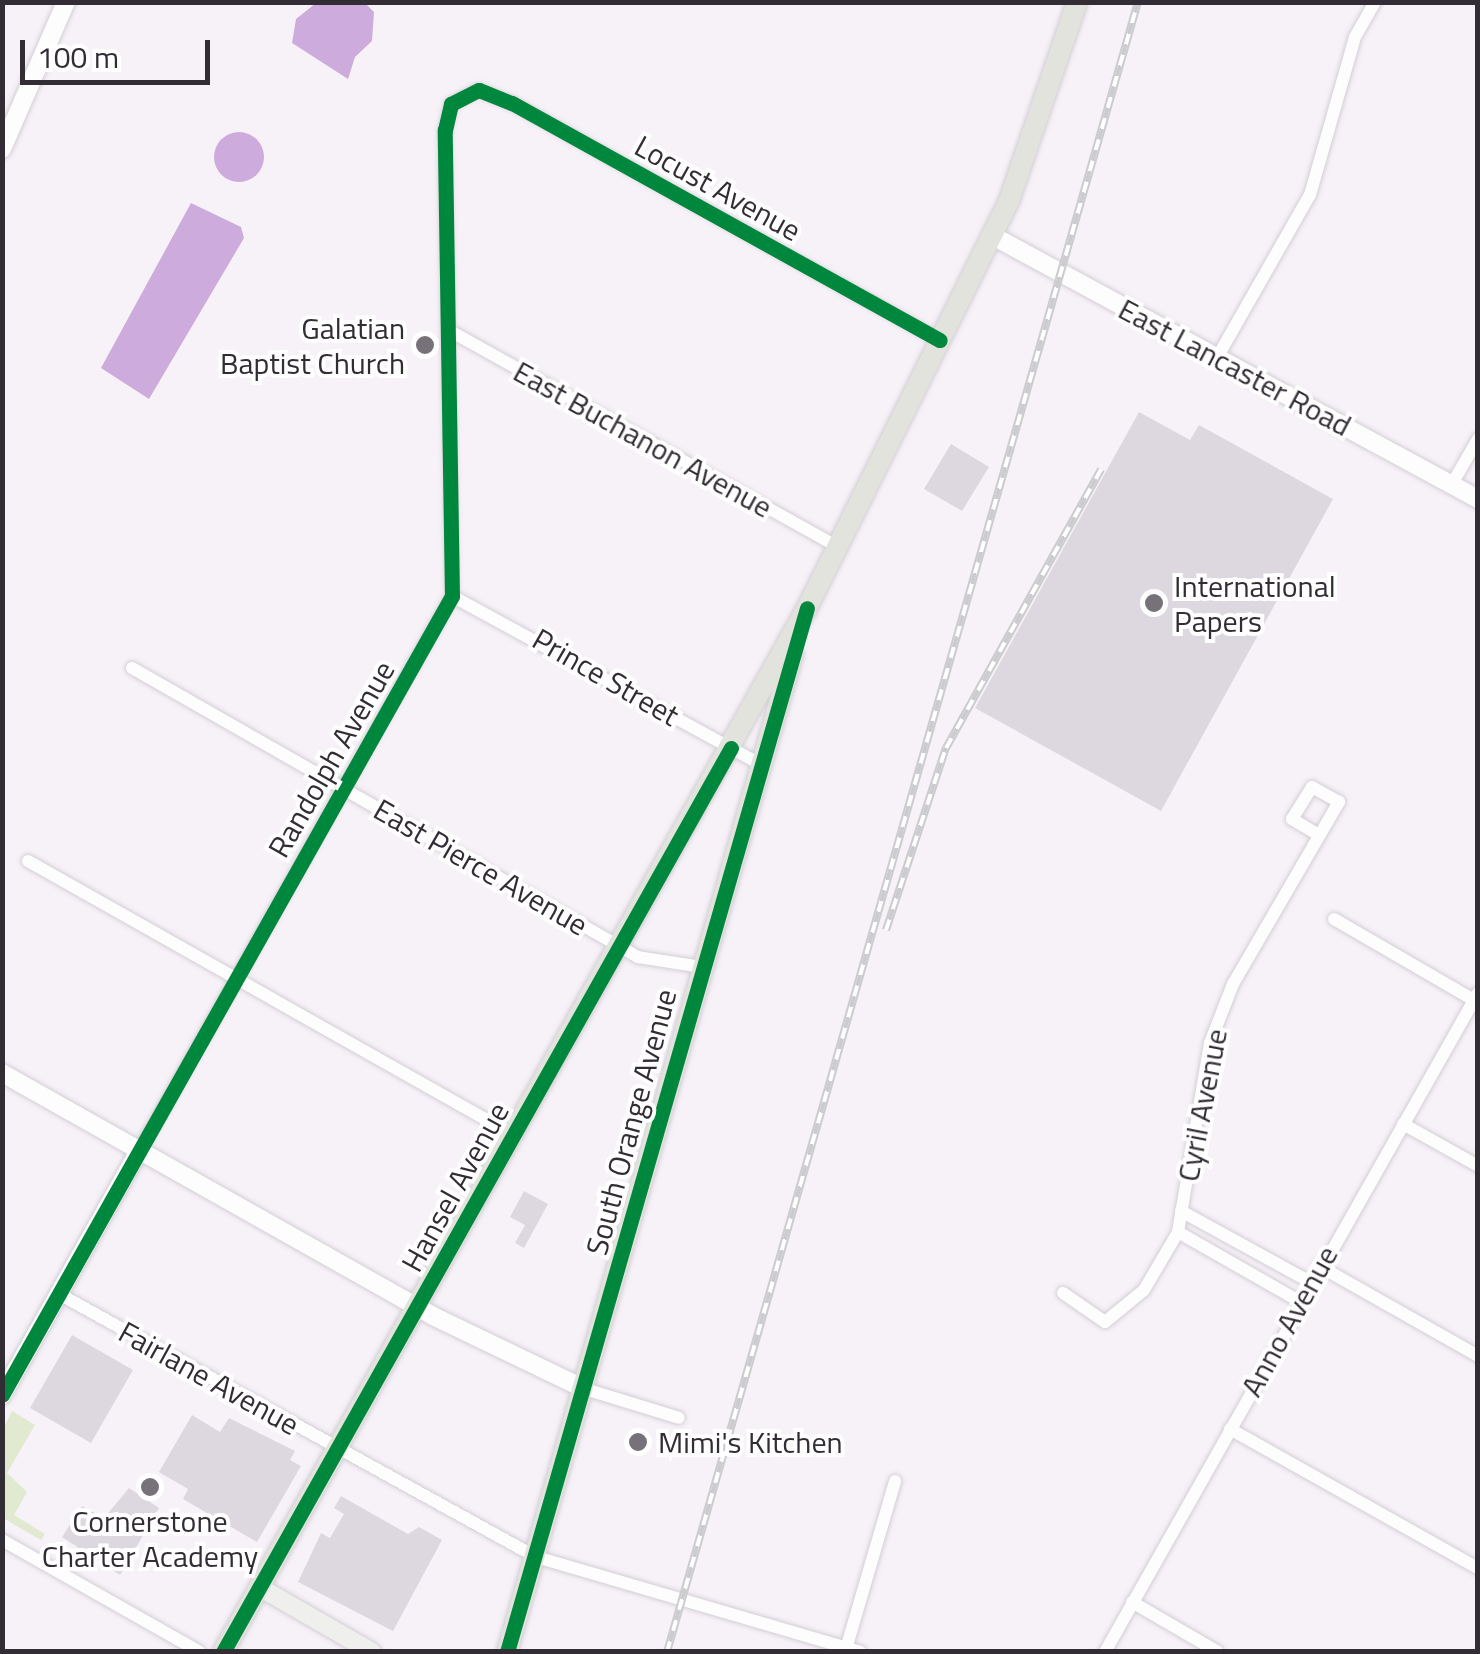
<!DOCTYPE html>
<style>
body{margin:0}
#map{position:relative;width:1480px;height:1654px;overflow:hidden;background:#f7f2f8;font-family:"Titillium Web",sans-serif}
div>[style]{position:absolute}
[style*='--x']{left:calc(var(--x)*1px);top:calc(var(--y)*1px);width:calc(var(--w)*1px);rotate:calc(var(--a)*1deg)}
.green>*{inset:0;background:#e1e9d0}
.water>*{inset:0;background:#ceabdd}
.round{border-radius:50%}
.building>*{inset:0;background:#ddd8df}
.roads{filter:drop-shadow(0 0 2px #d3ced5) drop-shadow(0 0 2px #d3ced5)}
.minor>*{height:12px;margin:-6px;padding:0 6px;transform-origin:6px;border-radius:6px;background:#fefdfe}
.tertiary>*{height:18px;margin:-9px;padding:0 9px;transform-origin:9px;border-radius:9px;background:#fefdfe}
.secondary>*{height:18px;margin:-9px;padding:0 9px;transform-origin:9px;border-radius:9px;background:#eff0ed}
.primary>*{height:20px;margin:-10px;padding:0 10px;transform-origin:10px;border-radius:10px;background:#e1e3dc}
.rail>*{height:8px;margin-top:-4px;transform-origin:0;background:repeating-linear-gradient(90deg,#fff 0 11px,#cccbce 0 22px);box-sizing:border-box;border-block:2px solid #cccbce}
.cycleway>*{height:15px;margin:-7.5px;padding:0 7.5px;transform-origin:7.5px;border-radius:7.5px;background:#00873e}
.dots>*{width:28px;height:28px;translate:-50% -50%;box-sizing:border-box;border:5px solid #fff;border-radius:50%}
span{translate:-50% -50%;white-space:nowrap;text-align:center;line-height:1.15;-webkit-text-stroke:8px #fff;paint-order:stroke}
.street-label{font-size:30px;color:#322c35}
.poi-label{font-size:30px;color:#322c35}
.right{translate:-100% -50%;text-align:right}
.left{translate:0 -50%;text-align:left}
.frame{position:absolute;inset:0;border:5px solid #322c35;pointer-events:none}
.scale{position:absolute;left:20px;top:40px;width:190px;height:45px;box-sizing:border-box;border:5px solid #322c35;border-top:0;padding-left:12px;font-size:30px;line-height:35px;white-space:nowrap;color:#322c35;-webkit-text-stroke:8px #fff;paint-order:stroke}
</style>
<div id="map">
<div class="green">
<div style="clip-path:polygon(12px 1411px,35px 1425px,7px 1473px,27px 1492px,14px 1515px,45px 1534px,41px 1540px,3px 1518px,3px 1429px)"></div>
</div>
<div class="water">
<div style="clip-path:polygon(316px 3px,365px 3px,374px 12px,372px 41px,355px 57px,348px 79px,292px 43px,296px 19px)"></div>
<div class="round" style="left:214px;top:132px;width:50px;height:50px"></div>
<div style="clip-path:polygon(191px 203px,241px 227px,244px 238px,149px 399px,101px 368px)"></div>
</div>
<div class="building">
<div style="clip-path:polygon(1139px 412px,1190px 440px,1199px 425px,1333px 499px,1161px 811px,975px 708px)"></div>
<div style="clip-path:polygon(951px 444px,989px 467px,962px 511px,924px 489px)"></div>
<div style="clip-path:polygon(524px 1191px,548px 1204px,524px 1248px,515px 1243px,525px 1225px,510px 1217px)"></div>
<div style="clip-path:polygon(72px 1335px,133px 1370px,91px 1443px,30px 1408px)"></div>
<div style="clip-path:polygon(192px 1415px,220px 1432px,229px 1418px,295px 1451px,290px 1460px,301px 1466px,257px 1542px,183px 1499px,188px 1489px,159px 1472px)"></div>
<div style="clip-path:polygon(129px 1488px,159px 1508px,120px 1575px,62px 1537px,82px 1506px,104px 1518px)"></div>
<div style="clip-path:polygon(341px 1496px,408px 1534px,419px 1527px,442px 1540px,393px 1631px,298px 1582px,321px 1533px,330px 1538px,344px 1514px,334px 1508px)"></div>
</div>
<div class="roads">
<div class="minor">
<div style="--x:450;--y:331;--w:442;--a:29.1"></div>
<div style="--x:1218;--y:356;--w:185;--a:-60.3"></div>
<div style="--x:1310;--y:195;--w:164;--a:-74.1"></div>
<div style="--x:1355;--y:37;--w:40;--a:-60.3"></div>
<div style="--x:1452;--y:484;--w:52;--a:-60"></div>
<div style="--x:452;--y:596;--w:349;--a:28.6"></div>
<div style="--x:132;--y:668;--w:583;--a:29.73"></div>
<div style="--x:638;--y:957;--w:65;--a:8.9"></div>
<div style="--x:28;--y:861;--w:559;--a:29.45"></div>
<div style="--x:1334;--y:919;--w:162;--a:30.1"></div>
<div style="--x:1403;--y:1124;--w:86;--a:29.2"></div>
<div style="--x:139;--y:1151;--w:637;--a:-60.58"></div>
<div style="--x:452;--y:596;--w:466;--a:-90.9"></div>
<div style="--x:445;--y:130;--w:27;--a:-77"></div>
<div style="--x:451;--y:104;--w:31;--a:-27"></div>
<div style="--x:479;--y:90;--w:35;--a:22"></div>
<div style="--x:512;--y:103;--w:489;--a:29"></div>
<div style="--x:1181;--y:1211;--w:147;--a:28.8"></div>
<div style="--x:1178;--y:1232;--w:139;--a:29.7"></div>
<div style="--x:1319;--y:1266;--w:183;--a:29.5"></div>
<div style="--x:1063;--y:1293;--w:51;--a:34.6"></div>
<div style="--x:1105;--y:1322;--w:50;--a:-39.4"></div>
<div style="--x:1144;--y:1290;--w:67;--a:-59.6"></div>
<div style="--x:1178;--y:1232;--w:192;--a:-80.4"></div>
<div style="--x:1210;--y:1043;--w:63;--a:-68.7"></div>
<div style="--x:1233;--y:984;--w:211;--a:-59.8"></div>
<div style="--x:1339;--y:802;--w:31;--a:-151"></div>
<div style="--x:1312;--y:787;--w:38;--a:122"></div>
<div style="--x:1292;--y:819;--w:31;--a:31"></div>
<div style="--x:59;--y:1294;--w:545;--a:28.87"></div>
<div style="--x:536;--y:1557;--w:338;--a:16.3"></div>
<div style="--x:585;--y:1389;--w:98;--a:17.1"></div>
<div style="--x:1230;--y:1429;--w:284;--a:29.3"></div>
<div style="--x:2;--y:1540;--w:227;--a:29.5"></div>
<div style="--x:1132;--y:1602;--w:99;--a:30.2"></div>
<div style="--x:846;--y:1649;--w:175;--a:-73.7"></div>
<div style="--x:1105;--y:1652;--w:757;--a:-60.49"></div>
</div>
<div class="tertiary">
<div style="--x:2;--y:149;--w:160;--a:-66.5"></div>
<div style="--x:993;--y:236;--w:552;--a:28.47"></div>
<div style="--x:2;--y:1073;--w:495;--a:29.4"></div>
<div style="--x:433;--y:1316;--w:169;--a:25.7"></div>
<div style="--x:2;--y:1395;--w:280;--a:-60.7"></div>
</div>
<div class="secondary">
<div style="--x:259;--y:1587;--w:130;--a:29.9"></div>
</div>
<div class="primary">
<div style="--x:223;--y:1652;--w:1196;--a:-60.78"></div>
<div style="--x:807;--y:608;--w:454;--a:-63.6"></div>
<div style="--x:1009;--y:201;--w:210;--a:-71.1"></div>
<div style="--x:507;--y:1652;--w:1038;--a:-74.01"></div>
</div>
</div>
<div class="rail">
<div style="--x:886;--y:930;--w:192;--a:-71.8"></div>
<div style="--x:946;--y:748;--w:319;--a:-60.9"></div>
<div style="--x:667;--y:1652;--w:1716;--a:-74.07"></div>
</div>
<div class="cycleway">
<div style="--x:2;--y:1395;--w:917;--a:-60.61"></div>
<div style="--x:452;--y:596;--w:466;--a:-90.9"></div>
<div style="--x:445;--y:130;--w:27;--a:-77"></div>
<div style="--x:451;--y:104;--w:31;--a:-27"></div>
<div style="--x:479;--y:90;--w:35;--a:22"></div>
<div style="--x:512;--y:103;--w:489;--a:29"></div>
<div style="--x:223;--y:1652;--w:1037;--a:-60.67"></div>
<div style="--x:507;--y:1652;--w:1086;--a:-73.97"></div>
</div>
<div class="dots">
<div style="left:425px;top:345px;background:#777179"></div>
<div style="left:1154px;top:603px;background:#777179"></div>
<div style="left:638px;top:1442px;background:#777179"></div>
<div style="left:150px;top:1487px;background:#777179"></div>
</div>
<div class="street-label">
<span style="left:718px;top:188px;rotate:29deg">Locust Avenue</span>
<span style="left:1235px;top:367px;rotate:28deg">East Lancaster Road</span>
<span style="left:643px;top:439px;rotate:29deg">East Buchanon Avenue</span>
<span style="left:606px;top:677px;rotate:30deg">Prince Street</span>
<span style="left:331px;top:759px;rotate:-60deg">Randolph Avenue</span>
<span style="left:481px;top:867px;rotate:30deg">East Pierce Avenue</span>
<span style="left:1202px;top:1105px;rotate:-79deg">Cyril Avenue</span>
<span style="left:631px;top:1122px;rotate:-75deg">South Orange Avenue</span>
<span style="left:455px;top:1187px;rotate:-61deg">Hansel Avenue</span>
<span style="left:1289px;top:1321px;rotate:-61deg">Anno Avenue</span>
<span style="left:209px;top:1378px;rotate:29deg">Fairlane Avenue</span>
</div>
<div class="poi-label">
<span class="right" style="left:405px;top:345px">Galatian<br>Baptist Church</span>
<span class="left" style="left:1174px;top:603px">International<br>Papers</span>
<span class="left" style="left:658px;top:1442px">Mimi's Kitchen</span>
<span style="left:150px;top:1538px">Cornerstone<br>Charter Academy</span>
</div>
<div class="frame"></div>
<div class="scale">100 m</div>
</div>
